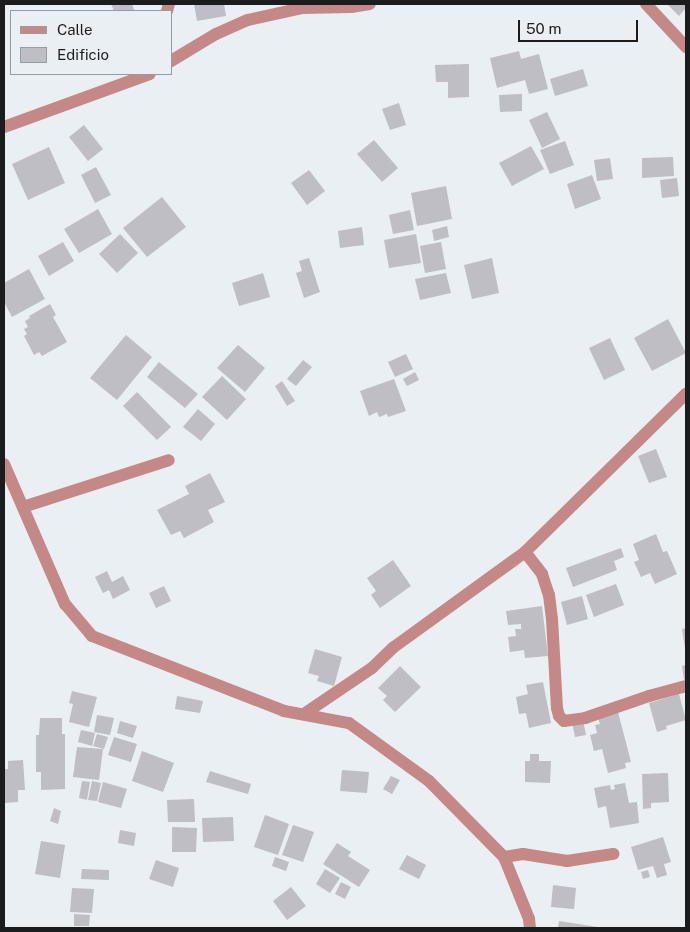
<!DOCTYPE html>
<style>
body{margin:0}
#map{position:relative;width:690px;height:932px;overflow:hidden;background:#eaeff4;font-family:"Public Sans",sans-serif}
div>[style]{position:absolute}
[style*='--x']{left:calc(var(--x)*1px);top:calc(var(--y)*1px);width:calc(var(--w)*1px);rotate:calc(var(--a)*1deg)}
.building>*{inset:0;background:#bebec4}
.minor>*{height:12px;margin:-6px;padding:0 6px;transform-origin:6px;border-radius:6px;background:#c48886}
span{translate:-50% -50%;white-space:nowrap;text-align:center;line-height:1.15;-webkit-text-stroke:4.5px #eaeff4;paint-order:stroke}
.frame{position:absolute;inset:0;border:5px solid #1a1c1e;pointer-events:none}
.legend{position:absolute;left:10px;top:10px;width:162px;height:65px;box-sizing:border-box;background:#eaeff4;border:1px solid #979b9e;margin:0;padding:6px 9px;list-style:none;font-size:15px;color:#1a1c1e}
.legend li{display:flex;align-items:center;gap:10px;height:25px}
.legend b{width:25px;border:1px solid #979b9e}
.scale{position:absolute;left:518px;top:20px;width:120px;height:22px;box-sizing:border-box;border:2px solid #1a1c1e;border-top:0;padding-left:6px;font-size:15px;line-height:18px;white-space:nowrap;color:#1a1c1e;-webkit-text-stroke:4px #eaeff4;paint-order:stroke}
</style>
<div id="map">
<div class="building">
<div style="clip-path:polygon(111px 4px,132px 4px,134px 10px,114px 11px)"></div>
<div style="clip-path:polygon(194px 4px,224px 4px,226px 16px,197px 21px)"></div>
<div style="clip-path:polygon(667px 4px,686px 4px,686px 8px,679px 16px)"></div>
<div style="clip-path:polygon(519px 51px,521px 59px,539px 54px,548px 89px,529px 94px,525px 80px,497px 88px,490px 58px)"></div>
<div style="clip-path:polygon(469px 64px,469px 97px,448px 98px,448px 82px,436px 82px,435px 65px)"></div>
<div style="clip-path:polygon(583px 69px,588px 86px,555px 96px,550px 79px)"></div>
<div style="clip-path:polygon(522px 94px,522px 111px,500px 112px,499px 95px)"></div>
<div style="clip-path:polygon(399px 103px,406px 125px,390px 130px,382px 109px)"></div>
<div style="clip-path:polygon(547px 112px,560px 139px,542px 148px,529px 120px)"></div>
<div style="clip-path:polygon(84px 125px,103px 149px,88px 161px,69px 137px)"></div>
<div style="clip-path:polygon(374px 140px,398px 168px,382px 182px,357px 154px)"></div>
<div style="clip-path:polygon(565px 141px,574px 165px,550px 174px,540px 150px)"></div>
<div style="clip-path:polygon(531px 146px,544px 169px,512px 186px,499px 163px)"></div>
<div style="clip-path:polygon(49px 147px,65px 183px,28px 200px,12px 164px)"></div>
<div style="clip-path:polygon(673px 157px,674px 176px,642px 178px,642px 158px)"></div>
<div style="clip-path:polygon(610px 158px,613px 179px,597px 181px,594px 160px)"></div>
<div style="clip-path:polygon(96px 167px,111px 195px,95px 203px,81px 175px)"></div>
<div style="clip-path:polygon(309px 170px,325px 191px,307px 205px,291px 183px)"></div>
<div style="clip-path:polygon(592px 175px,601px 199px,575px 209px,567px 184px)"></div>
<div style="clip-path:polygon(677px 178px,679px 196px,662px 198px,660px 180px)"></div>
<div style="clip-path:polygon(446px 186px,452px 219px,417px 226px,411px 193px)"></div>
<div style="clip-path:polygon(162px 197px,186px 227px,147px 257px,123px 228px)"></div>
<div style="clip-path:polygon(98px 209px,112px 234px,79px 253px,64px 229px)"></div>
<div style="clip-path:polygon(410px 210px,414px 230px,393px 234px,389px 215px)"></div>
<div style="clip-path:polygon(447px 226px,449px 237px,434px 241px,432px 230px)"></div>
<div style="clip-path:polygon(362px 227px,364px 245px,340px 248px,338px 231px)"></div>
<div style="clip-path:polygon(120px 234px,138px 253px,117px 273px,99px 254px)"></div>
<div style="clip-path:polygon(416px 234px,421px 263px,389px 268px,384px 240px)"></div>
<div style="clip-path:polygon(63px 242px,74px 261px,49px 276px,38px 256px)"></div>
<div style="clip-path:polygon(441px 242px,446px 269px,425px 273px,420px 246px)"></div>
<div style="clip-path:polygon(309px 258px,320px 292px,304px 298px,296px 273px,302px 271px,299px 261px)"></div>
<div style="clip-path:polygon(492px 258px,499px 293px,472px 299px,464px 265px)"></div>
<div style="clip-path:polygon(29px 269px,45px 299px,12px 317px,4px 302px,4px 283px)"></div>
<div style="clip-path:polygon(263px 273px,270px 297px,239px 306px,232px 283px)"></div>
<div style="clip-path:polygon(446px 273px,451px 293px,420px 300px,415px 279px)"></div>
<div style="clip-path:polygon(50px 304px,56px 315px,53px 317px,67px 342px,42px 356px,39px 352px,34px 355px,24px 336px,27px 334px,24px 329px,28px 327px,25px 321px,30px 318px,29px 316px)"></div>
<div style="clip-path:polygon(668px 319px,686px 353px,652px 371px,634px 338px)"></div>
<div style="clip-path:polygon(126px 335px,152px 357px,117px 400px,90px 378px)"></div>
<div style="clip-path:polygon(610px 338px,625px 370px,604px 380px,589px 348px)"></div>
<div style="clip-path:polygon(238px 345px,265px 368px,245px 392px,217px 368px)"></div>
<div style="clip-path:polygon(406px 354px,413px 369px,395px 377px,388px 362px)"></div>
<div style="clip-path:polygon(303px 360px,312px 367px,296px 386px,287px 379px)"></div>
<div style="clip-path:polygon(159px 362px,198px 394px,185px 408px,147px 377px)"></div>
<div style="clip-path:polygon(415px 372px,419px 380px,407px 386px,403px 379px)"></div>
<div style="clip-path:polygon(222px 376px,246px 399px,227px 420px,202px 397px)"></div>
<div style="clip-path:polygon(394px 379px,406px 411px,388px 417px,387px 414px,379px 417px,377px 412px,369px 416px,360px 391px)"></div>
<div style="clip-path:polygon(282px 381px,295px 401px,287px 406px,275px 386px)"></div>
<div style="clip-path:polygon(137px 392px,171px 427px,157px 440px,123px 406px)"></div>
<div style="clip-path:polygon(198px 409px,215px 424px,201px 441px,183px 427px)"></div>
<div style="clip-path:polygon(656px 449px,667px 477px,649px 483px,638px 456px)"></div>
<div style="clip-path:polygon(210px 473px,225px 502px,208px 510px,214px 522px,184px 538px,180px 531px,171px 535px,157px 510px,189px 494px,185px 486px)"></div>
<div style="clip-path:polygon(656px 534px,663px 552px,667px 551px,677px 574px,655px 584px,650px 573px,641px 577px,634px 562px,639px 560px,633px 544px)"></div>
<div style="clip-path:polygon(621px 548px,624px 557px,614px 561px,617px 570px,573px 587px,566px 568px)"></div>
<div style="clip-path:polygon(393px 560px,411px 586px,380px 608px,371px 595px,376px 591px,367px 578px)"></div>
<div style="clip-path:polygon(107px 571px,112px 582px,123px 576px,130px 590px,113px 599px,109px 590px,103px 593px,95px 577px)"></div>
<div style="clip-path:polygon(616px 584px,624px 605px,594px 617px,586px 595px)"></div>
<div style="clip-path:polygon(164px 586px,171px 601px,156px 608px,149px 593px)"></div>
<div style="clip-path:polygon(582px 596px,588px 619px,567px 625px,561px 602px)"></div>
<div style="clip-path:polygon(542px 606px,548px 656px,525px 658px,524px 650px,510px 652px,508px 637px,516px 636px,515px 629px,521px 629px,521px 624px,508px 625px,506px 611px)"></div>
<div style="clip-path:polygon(686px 628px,686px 648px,685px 648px,682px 629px)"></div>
<div style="clip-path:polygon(315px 649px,342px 657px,334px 686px,317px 681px,319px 676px,308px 673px)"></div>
<div style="clip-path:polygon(686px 665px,686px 679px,684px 680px,682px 666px)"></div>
<div style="clip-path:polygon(400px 666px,421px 687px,395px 712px,383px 700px,387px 696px,378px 688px)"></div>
<div style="clip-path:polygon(543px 682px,551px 723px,529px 728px,526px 713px,519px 714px,516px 697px,528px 694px,526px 685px)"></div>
<div style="clip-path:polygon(72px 691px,97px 697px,89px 727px,69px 722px,73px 704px,69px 703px)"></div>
<div style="clip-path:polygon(679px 694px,686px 720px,666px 726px,667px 729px,657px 732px,649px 703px)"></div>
<div style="clip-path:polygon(177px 696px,203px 701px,200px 713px,175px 709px)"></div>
<div style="clip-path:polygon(618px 712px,631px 762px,625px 763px,626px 768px,608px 773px,602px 749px,594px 751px,590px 735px,597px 733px,595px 725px,600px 724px,598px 718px)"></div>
<div style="clip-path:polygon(97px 715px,114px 718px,110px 735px,94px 732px)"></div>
<div style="clip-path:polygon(40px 718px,62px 718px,62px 734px,65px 734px,65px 789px,41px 790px,41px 772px,36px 772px,36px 735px,39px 735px)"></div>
<div style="clip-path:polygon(583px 720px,586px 735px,575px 737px,572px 722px)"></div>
<div style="clip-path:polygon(120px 721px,137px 726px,133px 738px,117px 733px)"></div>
<div style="clip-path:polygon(81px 730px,95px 733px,92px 746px,78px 742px)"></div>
<div style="clip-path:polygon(97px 734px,108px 737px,104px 749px,93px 746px)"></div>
<div style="clip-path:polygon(114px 737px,137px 744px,131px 762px,108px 755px)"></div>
<div style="clip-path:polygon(77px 747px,103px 749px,99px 780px,73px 777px)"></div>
<div style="clip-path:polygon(142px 751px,174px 763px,163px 792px,132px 781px)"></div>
<div style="clip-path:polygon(530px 754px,539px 754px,539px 761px,551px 761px,550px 783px,525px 782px,525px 761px,530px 761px)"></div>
<div style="clip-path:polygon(23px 760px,25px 790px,18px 790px,18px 802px,4px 803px,4px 769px,8px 769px,8px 761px)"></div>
<div style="clip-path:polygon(342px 770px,369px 772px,367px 793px,340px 791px)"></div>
<div style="clip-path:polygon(210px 771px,251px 784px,248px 794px,206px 782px)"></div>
<div style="clip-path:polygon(668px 773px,669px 802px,651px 803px,651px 808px,643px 809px,642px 774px)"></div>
<div style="clip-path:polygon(391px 776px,400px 780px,392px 794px,383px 789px)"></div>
<div style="clip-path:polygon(82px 781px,90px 782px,87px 800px,79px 798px)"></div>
<div style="clip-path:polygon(92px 781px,101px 783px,97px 801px,88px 800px)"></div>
<div style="clip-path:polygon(103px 782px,127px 789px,121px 808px,98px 802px)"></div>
<div style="clip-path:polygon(625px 783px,629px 803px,637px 802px,639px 823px,610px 828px,606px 806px,598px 808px,594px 788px,610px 785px,611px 790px,615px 789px,614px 785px)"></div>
<div style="clip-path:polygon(194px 799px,195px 822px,168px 822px,167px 800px)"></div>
<div style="clip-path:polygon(54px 808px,61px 811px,58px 824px,50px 821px)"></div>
<div style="clip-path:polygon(265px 815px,289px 824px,278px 855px,254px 847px)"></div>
<div style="clip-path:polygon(233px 817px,234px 841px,203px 842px,202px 818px)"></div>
<div style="clip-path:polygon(293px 825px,314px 832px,303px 862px,282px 855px)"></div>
<div style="clip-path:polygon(172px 827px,197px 828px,196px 852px,172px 852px)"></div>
<div style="clip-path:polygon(120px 830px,136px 833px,134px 846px,118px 843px)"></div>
<div style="clip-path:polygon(663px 837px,671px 862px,664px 864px,667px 875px,657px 878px,653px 866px,638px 870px,631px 847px)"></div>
<div style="clip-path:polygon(41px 841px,65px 845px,60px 878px,35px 874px)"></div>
<div style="clip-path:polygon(337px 843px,351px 852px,348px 856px,370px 870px,359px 887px,323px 864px)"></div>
<div style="clip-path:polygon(407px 855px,426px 865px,419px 879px,399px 869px)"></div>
<div style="clip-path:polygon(275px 857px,289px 862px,286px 871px,272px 866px)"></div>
<div style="clip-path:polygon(156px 860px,179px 868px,173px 887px,149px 879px)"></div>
<div style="clip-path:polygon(82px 869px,109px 870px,109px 880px,81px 879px)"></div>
<div style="clip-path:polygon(325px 869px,340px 878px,330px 893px,316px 884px)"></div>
<div style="clip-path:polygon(648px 870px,650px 877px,643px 879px,641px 872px)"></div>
<div style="clip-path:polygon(341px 882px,351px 887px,345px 899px,335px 894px)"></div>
<div style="clip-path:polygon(553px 885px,576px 888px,574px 909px,551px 907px)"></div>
<div style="clip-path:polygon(291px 887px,306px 906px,287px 920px,273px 901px)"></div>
<div style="clip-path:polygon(72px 888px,94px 889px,92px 913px,70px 912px)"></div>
<div style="clip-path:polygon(74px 914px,90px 915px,89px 926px,74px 926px)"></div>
<div style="clip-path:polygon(559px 921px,598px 927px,598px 928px,558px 928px)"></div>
</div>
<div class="minor">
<div style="--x:646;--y:4;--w:59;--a:47.1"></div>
<div style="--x:167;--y:11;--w:7;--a:-74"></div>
<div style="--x:171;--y:61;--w:52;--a:-31"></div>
<div style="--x:216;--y:34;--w:35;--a:-24"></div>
<div style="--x:248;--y:20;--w:55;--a:-12.5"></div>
<div style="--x:302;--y:8;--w:49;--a:-1.2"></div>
<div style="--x:351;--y:7;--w:19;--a:-9"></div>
<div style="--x:4;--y:127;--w:155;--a:-20"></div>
<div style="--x:4;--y:464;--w:153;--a:66.5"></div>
<div style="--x:65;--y:604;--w:42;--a:49.8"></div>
<div style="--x:92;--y:636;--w:206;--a:21.3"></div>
<div style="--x:284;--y:711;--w:66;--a:10.5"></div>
<div style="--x:349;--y:723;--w:99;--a:35.9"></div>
<div style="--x:429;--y:781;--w:107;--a:45.4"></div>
<div style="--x:504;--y:857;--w:67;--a:68"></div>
<div style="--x:529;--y:919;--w:9;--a:84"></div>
<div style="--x:23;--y:507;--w:153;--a:-17.8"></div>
<div style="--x:525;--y:552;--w:28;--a:52"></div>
<div style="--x:542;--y:574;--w:22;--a:72"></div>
<div style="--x:549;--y:595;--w:24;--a:83"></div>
<div style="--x:552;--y:619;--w:89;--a:86.8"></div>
<div style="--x:557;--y:708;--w:8;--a:76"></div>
<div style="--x:559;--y:716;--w:7;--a:45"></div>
<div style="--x:564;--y:721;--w:21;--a:-8"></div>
<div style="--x:585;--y:718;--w:68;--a:-19"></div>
<div style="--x:649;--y:696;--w:38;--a:-15"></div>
<div style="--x:304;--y:714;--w:82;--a:-34.1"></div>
<div style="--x:372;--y:668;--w:30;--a:-44"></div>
<div style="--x:394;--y:647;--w:162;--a:-35.9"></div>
<div style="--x:525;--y:552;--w:226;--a:-44.5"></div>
<div style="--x:504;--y:857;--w:19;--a:-9"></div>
<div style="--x:523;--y:854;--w:45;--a:9"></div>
<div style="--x:567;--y:861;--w:47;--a:-8.7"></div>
</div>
<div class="frame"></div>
<ul class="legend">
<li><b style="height:6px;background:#c48886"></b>Calle</li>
<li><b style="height:14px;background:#bebec4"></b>Edificio</li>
</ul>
<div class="scale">50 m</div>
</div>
